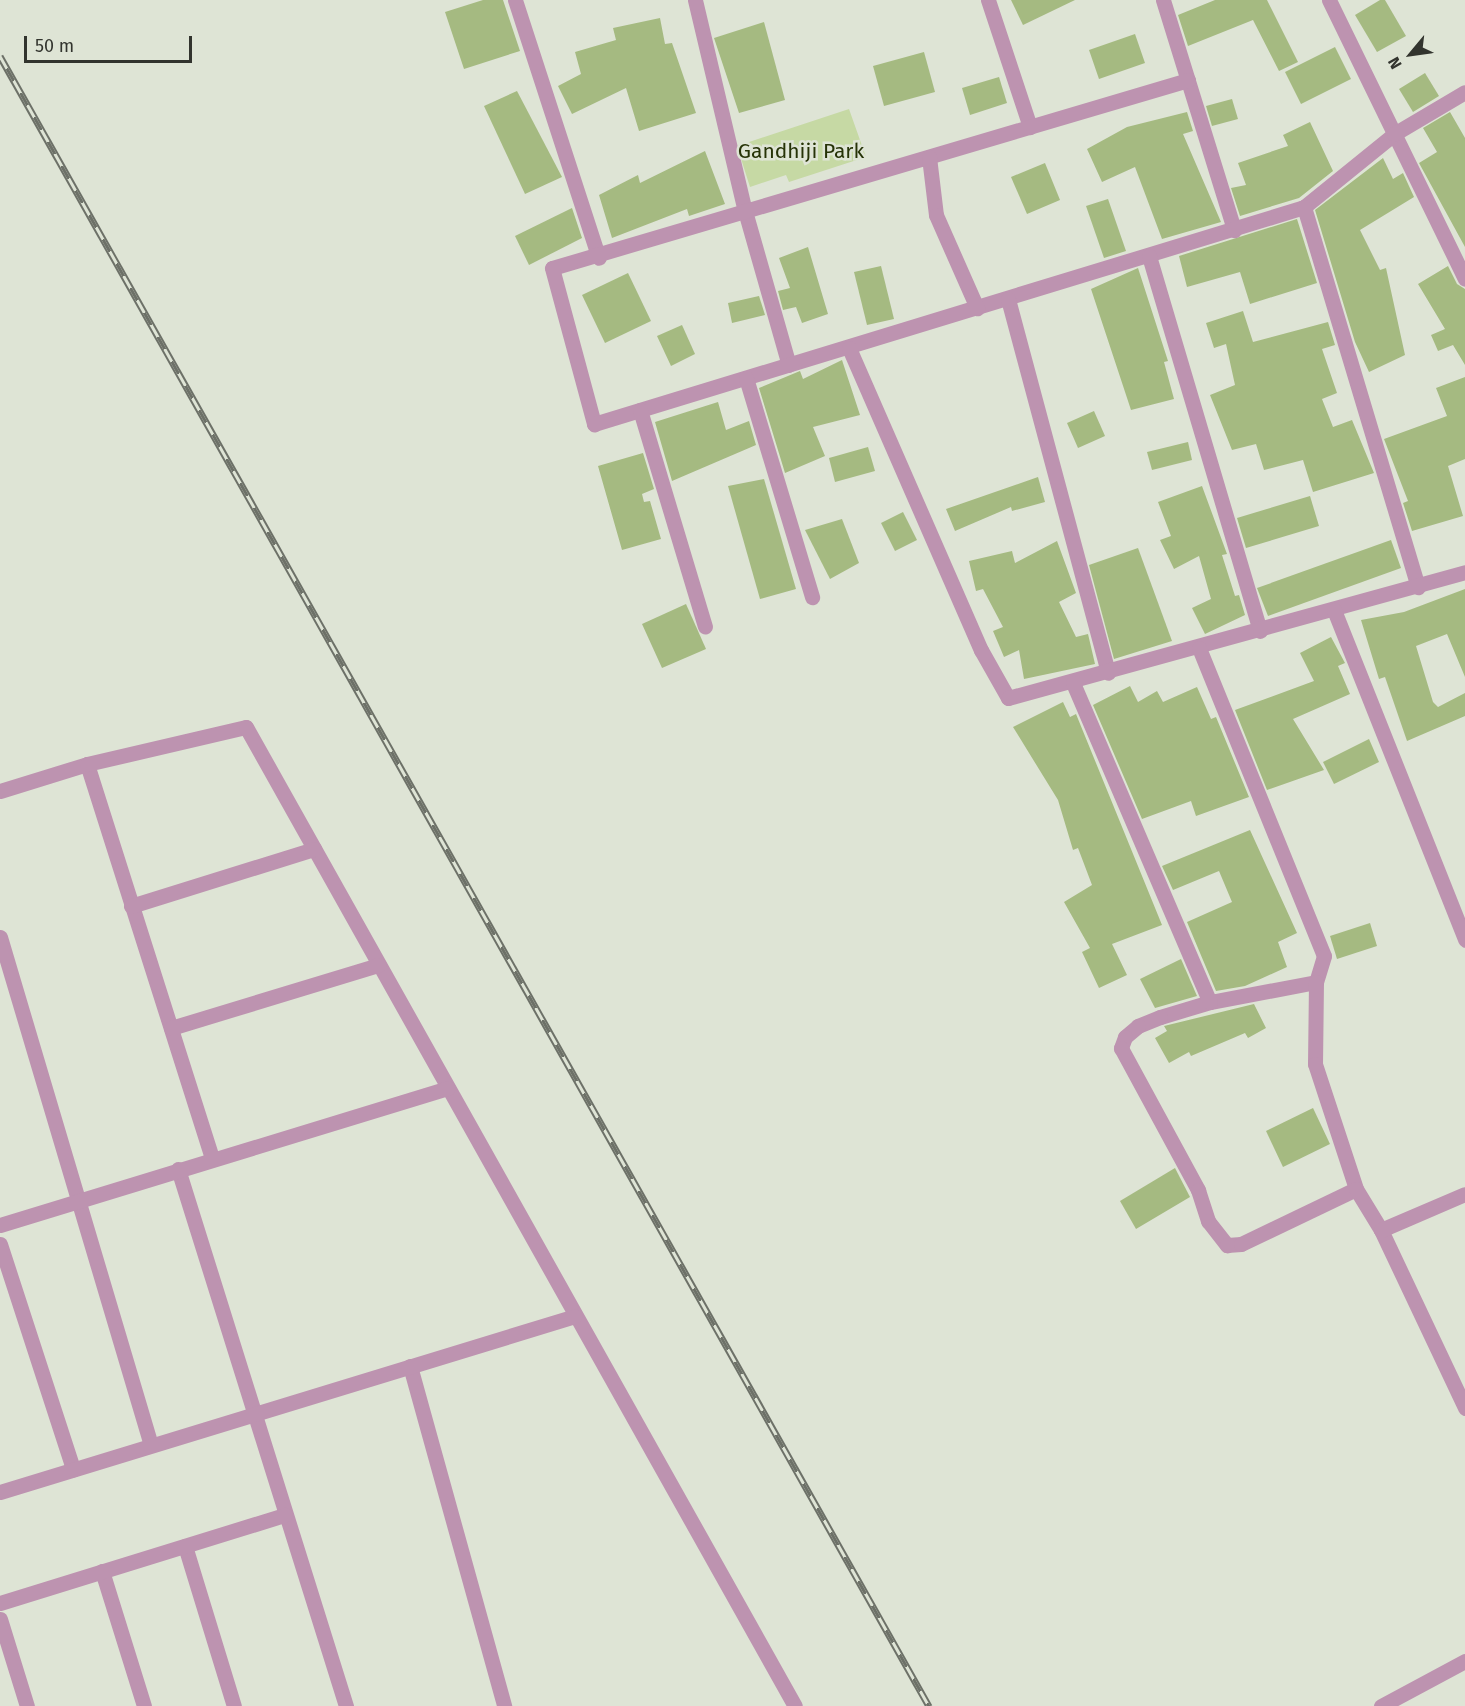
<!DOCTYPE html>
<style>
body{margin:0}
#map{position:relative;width:1465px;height:1706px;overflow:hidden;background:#dee4d5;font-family:"Fira Sans",sans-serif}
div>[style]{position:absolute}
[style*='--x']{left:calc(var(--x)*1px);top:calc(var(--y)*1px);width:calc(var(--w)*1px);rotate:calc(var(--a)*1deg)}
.green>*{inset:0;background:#c6d9a4}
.building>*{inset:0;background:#a5ba81}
.minor>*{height:15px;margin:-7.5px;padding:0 7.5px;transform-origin:7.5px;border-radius:7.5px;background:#bd93b0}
.rail>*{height:7px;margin-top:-3.5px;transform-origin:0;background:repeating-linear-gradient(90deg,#dee4d5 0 14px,#6d7168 0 28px);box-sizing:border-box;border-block:2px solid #6d7168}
span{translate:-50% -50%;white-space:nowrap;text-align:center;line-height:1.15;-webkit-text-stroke:5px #dee4d5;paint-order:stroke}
.park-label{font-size:21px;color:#263307}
.north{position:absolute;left:1381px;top:24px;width:60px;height:60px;-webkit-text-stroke:4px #dee4d5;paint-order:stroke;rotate:241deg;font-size:16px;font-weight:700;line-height:24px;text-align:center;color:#32342e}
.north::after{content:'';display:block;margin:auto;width:21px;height:27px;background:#32342e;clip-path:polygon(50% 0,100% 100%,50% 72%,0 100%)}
.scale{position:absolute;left:24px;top:36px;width:168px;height:27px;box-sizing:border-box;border:3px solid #32342e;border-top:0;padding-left:8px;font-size:18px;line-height:21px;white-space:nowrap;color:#32342e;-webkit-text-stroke:4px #dee4d5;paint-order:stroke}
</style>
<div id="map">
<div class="green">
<div style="clip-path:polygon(849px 109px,866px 157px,789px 182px,786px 175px,750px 187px,737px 146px)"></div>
</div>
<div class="building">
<div style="clip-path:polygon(483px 0,503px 0,520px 51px,464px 69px,445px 12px)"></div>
<div style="clip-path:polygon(1011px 0,1075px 0,1023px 25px)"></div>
<div style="clip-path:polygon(1215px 0,1267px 0,1298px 62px,1279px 71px,1253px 20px,1188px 46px,1178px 15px)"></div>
<div style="clip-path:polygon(1380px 0,1385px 0,1406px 36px,1377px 52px,1355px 15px)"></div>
<div style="clip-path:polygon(660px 18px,665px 44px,672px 43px,696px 113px,639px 131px,626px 88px,572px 114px,558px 86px,581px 74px,575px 52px,616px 40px,613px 28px)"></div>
<div style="clip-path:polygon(764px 22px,785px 100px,739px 113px,714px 38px)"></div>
<div style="clip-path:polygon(1135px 34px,1145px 63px,1099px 79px,1089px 50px)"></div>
<div style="clip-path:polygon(1335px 47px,1351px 79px,1301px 104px,1285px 72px)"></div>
<div style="clip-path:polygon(924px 52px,935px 92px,884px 106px,873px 66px)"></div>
<div style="clip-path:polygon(1425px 73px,1439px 96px,1413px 112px,1399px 89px)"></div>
<div style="clip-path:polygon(999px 77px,1007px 103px,970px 115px,962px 88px)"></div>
<div style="clip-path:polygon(517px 91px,562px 177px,525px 194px,484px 106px)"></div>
<div style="clip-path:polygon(1232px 99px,1238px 119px,1212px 126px,1206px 106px)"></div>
<div style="clip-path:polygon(1187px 112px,1193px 131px,1183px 134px,1221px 222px,1162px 239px,1135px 167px,1102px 182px,1087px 149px,1127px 127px)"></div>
<div style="clip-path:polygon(1450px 112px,1465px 138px,1465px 247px,1419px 163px,1437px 152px,1423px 128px)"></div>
<div style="clip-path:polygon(1310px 122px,1333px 171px,1299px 198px,1240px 216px,1231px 188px,1246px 185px,1238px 163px,1288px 146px,1283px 135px)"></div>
<div style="clip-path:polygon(705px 151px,725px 204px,689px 216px,687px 209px,612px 238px,599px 195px,638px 175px,640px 183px)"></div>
<div style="clip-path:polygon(1383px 158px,1393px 179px,1403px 173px,1414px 197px,1360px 230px,1380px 270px,1386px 268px,1405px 355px,1369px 372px,1355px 342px,1315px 210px)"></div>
<div style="clip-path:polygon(1045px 163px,1060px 200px,1027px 214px,1011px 177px)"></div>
<div style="clip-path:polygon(1108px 199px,1126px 251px,1104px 258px,1086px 206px)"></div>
<div style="clip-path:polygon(572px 208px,582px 238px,529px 265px,515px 236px)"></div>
<div style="clip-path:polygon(1297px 219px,1317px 283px,1250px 304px,1240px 272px,1187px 287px,1179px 256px)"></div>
<div style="clip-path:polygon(808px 247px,828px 314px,802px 323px,796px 307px,783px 310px,778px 291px,790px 288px,779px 258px)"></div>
<div style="clip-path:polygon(881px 266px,894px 319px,867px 325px,854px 272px)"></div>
<div style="clip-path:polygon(1448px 266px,1457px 284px,1465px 289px,1465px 365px,1453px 345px,1438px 351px,1431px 335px,1445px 329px,1418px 284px)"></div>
<div style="clip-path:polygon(1138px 268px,1168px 361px,1164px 362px,1174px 399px,1131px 410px,1091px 289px)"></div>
<div style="clip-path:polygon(628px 273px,651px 321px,605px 343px,582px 295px)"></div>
<div style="clip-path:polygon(759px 296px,765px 315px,732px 323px,728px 303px)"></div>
<div style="clip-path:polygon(1243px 311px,1253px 342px,1328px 322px,1335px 345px,1322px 349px,1337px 393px,1322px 399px,1333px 427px,1352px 420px,1374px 473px,1313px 492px,1303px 460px,1264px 470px,1256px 444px,1232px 450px,1210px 395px,1235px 385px,1226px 344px,1214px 348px,1206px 323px)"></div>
<div style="clip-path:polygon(682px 325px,695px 354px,671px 366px,657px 336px)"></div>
<div style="clip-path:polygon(842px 360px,860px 415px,813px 427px,825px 456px,785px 473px,759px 388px,800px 371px,803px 379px)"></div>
<div style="clip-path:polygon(1465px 377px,1465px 459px,1448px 466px,1463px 516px,1412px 531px,1403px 503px,1408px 501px,1384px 439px,1447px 416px,1436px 388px)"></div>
<div style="clip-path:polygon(718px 402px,726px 430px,749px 421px,756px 445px,672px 481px,655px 422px)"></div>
<div style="clip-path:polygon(1094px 411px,1105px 436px,1078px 448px,1067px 423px)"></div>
<div style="clip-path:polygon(1188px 442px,1192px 460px,1152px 470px,1147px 452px)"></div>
<div style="clip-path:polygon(868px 447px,875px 471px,835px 482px,829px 458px)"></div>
<div style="clip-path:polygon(643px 453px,654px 489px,642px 494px,644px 502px,650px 501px,661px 539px,622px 550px,598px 466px)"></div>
<div style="clip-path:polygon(1038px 477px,1045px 502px,1012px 511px,1011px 507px,955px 531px,946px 509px)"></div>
<div style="clip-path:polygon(764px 479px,796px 589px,760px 599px,728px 486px)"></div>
<div style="clip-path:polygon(1202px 486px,1227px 554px,1222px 555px,1235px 596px,1239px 595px,1245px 615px,1205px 634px,1192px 608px,1211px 599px,1199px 556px,1174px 569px,1160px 540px,1171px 536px,1158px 502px)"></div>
<div style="clip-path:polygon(1310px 496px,1319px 526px,1246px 548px,1237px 518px)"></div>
<div style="clip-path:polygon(903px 512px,917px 540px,895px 551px,881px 523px)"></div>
<div style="clip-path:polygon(842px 519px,859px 563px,830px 579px,805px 530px)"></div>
<div style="clip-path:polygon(1391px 540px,1401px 568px,1268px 616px,1257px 588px)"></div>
<div style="clip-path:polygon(1057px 541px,1076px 593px,1059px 602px,1076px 637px,1088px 634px,1095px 664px,1024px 679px,1019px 650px,1004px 657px,993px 631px,1003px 627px,983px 589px,976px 591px,969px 561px,1012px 551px,1015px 563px)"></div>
<div style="clip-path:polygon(1138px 548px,1172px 641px,1114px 659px,1089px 565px)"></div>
<div style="clip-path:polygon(1465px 589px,1465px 677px,1447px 634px,1416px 646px,1433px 702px,1438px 707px,1465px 693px,1465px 716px,1407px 741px,1385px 677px,1379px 679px,1361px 620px,1404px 612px)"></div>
<div style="clip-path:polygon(686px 604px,706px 649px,662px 668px,642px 624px)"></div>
<div style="clip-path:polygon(1331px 637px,1345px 663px,1338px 666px,1350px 694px,1293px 719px,1324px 770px,1267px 790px,1235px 710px,1314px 681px,1300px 653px)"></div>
<div style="clip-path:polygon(1130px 686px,1138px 702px,1157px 691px,1163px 702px,1197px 687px,1211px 719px,1216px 717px,1249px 797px,1196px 816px,1191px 801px,1142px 819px,1093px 705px)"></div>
<div style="clip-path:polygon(1063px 702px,1070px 717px,1076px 714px,1162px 925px,1112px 944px,1127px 975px,1099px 988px,1082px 952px,1090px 948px,1064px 902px,1092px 885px,1078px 848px,1073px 850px,1058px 800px,1013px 727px)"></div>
<div style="clip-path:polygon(1369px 739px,1379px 762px,1334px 784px,1323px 762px)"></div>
<div style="clip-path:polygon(1250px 830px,1297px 933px,1278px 942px,1287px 967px,1245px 986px,1216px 991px,1187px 922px,1232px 902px,1219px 871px,1173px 890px,1162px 866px)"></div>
<div style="clip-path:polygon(1370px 923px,1377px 946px,1337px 959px,1330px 936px)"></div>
<div style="clip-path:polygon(1181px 959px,1197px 996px,1155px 1008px,1140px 979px)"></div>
<div style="clip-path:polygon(1254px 1004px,1266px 1028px,1248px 1038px,1245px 1033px,1191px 1056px,1189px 1052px,1169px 1063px,1155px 1038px,1167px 1031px,1164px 1026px)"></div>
<div style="clip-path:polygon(1313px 1108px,1330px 1144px,1283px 1167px,1266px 1131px)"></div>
<div style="clip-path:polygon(1175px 1168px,1190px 1197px,1136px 1229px,1120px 1201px)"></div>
</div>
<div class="minor">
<div style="--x:515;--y:0;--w:271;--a:72"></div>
<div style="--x:695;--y:0;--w:217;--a:76.7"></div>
<div style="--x:745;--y:211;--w:160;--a:74.1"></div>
<div style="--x:988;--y:0;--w:134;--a:71.7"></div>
<div style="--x:1163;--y:0;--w:241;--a:72.8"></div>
<div style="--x:1329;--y:0;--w:310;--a:64"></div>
<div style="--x:1188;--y:80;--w:663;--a:163.53"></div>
<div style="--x:552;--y:268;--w:162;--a:74.9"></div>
<div style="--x:594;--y:424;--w:742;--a:-16.99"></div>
<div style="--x:1304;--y:207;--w:116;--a:-39"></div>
<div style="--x:1394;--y:134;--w:82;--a:-30.6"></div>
<div style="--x:929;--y:157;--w:58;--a:83.1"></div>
<div style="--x:936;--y:215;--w:102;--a:66.2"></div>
<div style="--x:1304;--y:207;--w:397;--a:73.3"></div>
<div style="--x:1149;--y:256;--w:391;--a:73.5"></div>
<div style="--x:1008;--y:299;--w:387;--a:75"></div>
<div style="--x:849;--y:348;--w:330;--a:66.4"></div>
<div style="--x:981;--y:650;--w:55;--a:60.6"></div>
<div style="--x:1008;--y:698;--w:474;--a:-15.4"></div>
<div style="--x:746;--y:378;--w:229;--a:73.2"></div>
<div style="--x:640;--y:410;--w:226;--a:73.3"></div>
<div style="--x:1334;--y:610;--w:355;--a:68.3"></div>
<div style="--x:1199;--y:648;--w:332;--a:67.9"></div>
<div style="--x:1324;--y:956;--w:27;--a:107"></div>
<div style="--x:1316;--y:982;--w:108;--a:169.3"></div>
<div style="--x:1210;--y:1002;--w:52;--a:163.3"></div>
<div style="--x:1160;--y:1017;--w:24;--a:158"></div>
<div style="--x:1138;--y:1026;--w:17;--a:140"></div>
<div style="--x:1125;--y:1037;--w:12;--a:110"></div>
<div style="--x:1121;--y:1048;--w:162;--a:61.5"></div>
<div style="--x:1198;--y:1190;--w:33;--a:72"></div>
<div style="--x:1208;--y:1221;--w:31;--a:52"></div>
<div style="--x:1227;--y:1245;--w:14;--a:-4"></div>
<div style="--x:1241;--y:1244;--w:127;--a:-25.6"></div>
<div style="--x:1073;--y:683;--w:347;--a:66.8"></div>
<div style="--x:87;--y:764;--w:414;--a:72.4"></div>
<div style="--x:0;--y:791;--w:91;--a:-17.2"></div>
<div style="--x:87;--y:764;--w:163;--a:-13.1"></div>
<div style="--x:246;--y:727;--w:1122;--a:60.72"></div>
<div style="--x:131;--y:906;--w:192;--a:-17.3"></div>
<div style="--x:0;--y:937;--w:530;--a:73.45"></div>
<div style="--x:1316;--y:982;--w:82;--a:90.7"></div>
<div style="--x:1315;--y:1064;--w:132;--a:71.8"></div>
<div style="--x:1356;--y:1189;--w:48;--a:58.6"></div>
<div style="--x:1381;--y:1230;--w:197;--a:64.7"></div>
<div style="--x:171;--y:1028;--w:217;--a:-16.9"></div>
<div style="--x:178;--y:1169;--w:563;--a:72.63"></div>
<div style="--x:0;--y:1225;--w:468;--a:-17"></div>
<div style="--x:1381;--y:1230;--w:91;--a:-23.2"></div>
<div style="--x:0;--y:1244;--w:237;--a:72"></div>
<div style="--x:410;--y:1366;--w:353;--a:74.5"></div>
<div style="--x:0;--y:1492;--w:601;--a:-17.02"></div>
<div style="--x:185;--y:1546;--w:167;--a:73"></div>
<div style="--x:102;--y:1571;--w:141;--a:72.7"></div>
<div style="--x:0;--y:1603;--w:298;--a:-17.2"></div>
<div style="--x:0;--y:1619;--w:91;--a:72.8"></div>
<div style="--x:1381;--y:1706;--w:95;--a:-28.2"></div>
</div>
<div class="rail">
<div style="--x:0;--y:56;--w:1894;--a:60.62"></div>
</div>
<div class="park-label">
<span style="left:801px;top:151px">Gandhiji Park</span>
</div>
<div class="north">N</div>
<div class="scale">50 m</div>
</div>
